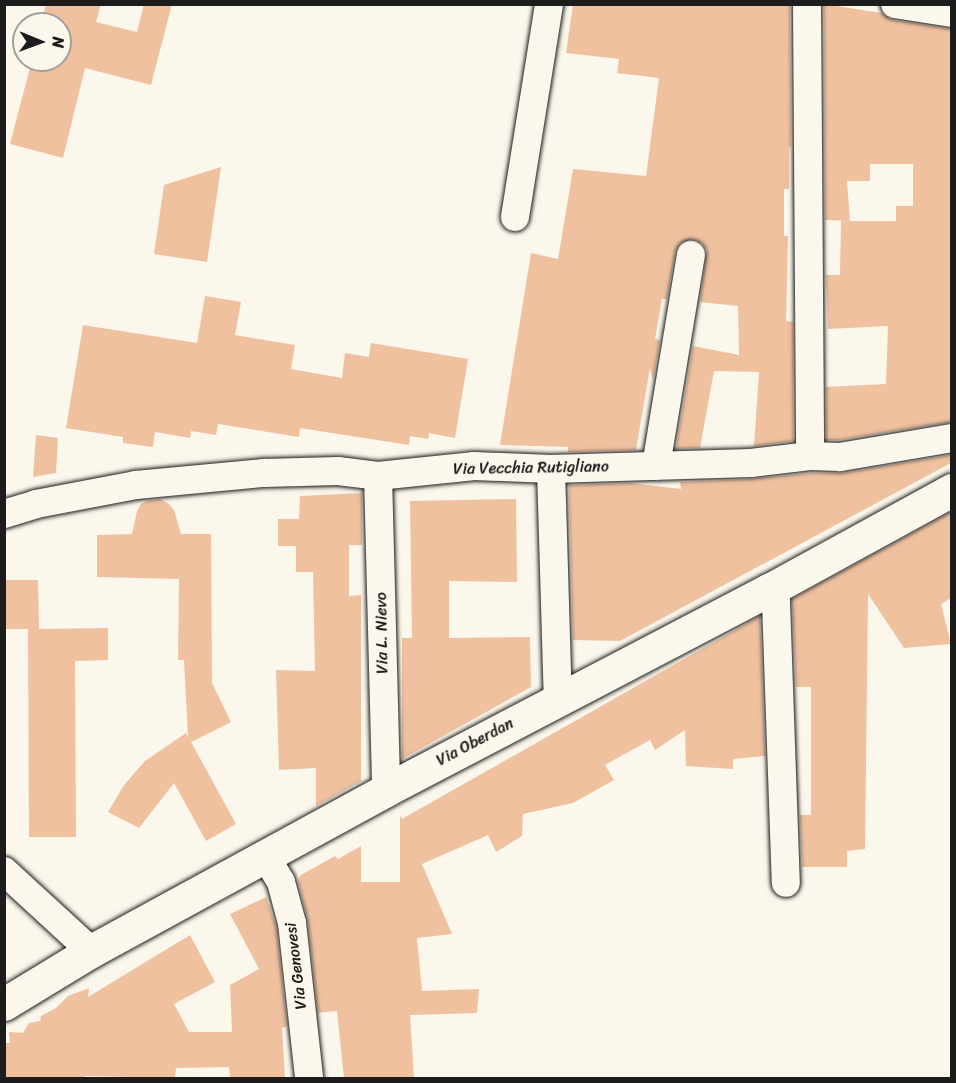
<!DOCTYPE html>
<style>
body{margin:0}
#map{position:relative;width:956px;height:1083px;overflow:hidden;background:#fbf7ec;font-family:Sriracha,sans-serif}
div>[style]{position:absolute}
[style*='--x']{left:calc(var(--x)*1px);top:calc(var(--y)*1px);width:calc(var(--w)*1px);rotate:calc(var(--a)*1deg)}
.building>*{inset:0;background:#efc19f}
.roads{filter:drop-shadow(0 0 2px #1c1c1c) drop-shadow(0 0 2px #1c1c1c)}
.minor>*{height:28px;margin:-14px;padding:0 14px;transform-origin:14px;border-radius:14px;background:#fbf7ec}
.tertiary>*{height:33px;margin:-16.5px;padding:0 16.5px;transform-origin:16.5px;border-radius:16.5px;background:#fbf7ec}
span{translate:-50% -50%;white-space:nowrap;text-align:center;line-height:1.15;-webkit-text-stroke:4.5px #fbf7ec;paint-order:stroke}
.street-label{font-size:16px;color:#1c1c1c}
.frame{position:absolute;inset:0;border:6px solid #1c1c1c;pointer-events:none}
.north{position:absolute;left:12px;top:12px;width:60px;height:60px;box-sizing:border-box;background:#fbf7ec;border:2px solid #a29f99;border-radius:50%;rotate:91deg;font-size:16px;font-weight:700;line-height:24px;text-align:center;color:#1c1c1c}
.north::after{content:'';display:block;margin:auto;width:21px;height:27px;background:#1c1c1c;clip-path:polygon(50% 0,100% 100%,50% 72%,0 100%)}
</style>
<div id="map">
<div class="building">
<div style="clip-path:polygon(46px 4px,101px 4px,96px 22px,137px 32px,144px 4px,172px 4px,151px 85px,85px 68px,63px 158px,10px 144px,32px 60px,60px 60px,60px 24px,41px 24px)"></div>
<div style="clip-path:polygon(573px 4px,790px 4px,791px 147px,789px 147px,789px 189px,784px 189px,784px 236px,788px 236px,786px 321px,793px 322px,793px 441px,754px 446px,759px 372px,714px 371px,700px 448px,676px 449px,693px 346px,739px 355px,738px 306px,700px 302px,707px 250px,702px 243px,693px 239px,679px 244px,675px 252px,667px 299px,662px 299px,655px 339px,660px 340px,653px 381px,650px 368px,636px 450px,568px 452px,568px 447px,500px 445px,531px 253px,558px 259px,573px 169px,646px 176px,659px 78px,617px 73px,619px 59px,566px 53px)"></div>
<div style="clip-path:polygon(evenodd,824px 4px,881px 13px,892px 20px,951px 29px,951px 422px,839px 440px,826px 440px,826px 387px,886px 384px,888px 326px,828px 329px,826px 275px,840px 275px,841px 221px,850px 221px,825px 220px,824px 4px,870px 164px,913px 164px,913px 206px,896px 206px,896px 221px,850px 221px,847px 181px,870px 181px,870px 164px)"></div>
<div style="clip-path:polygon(221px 167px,207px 262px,154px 254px,164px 185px)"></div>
<div style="clip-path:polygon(205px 296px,241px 302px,235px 335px,295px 345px,291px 369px,342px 378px,345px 353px,369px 357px,371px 343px,468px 359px,455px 438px,429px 433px,428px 439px,410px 436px,409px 445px,300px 428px,299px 437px,218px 424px,216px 435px,191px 431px,190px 438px,155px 432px,153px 447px,123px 443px,123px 437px,66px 428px,83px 325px,197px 343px)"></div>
<div style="clip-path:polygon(36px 435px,58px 438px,56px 473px,33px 477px)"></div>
<div style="clip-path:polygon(951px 455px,951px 463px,620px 641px,573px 640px,569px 485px,630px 483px,681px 489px,680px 482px,752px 479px,811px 473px,843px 473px)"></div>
<div style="clip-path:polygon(362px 493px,362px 545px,349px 545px,349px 596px,361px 595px,361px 781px,316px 806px,316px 768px,279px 770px,276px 670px,315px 671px,313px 572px,296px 572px,296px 546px,278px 546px,278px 519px,299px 519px,300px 496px)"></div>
<div style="clip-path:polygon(160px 499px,169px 504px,174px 510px,181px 534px,211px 534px,212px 683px,231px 722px,191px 742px,236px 824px,206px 841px,174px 783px,139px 828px,108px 812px,124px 785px,145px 761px,186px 733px,188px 737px,184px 660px,178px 660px,179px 579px,97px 577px,97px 535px,132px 534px,137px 511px,141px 504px,147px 501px)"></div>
<div style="clip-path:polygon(516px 499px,517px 582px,449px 581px,449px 638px,530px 637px,531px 687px,402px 759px,402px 638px,412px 638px,410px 501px)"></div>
<div style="clip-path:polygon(951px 512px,951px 598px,941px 604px,951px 644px,904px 648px,868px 594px,865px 849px,847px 851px,847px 867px,802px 867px,800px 815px,811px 815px,811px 687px,796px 687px,792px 599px)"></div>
<div style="clip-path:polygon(4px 580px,38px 580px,39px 629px,108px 628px,108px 660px,75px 661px,76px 837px,29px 837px,28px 629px,4px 629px)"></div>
<div style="clip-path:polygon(760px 616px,765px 756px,733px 759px,733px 769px,686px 766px,685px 730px,655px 750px,650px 740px,605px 765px,614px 780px,573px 803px,523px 814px,522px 836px,496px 852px,488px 835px,422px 864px,452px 934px,417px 938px,422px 991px,479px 989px,477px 1013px,410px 1015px,414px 1078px,344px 1078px,337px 1011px,318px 1013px,308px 921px,298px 881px,301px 875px,335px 856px,338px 859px,361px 846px,361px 882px,400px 882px,400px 815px,402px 819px)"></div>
<div style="clip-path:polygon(266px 897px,276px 926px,287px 1026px,282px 1028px,285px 1078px,230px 1078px,229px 1067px,176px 1068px,175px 1078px,85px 1076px,85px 1078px,4px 1078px,4px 1043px,10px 1043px,9px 1032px,23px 1033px,29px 1023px,40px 1021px,41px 1016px,56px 1008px,68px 996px,89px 988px,88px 997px,190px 935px,215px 982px,174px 1004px,189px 1032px,232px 1032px,230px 985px,259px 969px,230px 914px)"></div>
</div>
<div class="roads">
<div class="minor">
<div style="--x:807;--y:4;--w:452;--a:89.6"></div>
<div style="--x:895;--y:4;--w:58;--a:9"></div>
<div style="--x:515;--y:217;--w:216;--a:-80.9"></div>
<div style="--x:656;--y:466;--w:214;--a:-80.6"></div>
<div style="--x:551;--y:469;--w:230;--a:88.3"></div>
<div style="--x:378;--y:476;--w:314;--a:88.5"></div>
<div style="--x:4;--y:514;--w:34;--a:-17"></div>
<div style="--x:36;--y:504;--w:102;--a:-10.8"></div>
<div style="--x:136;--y:485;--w:129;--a:-5.4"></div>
<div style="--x:264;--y:473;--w:74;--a:-1.5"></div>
<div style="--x:338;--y:471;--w:40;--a:7.1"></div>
<div style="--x:378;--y:476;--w:97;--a:-5.9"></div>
<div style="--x:474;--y:466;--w:77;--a:2.2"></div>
<div style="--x:551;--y:469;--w:200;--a:-1.7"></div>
<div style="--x:751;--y:463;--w:59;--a:-6.8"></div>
<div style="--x:810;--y:456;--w:30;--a:2"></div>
<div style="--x:840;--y:457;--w:114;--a:-9.6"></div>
<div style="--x:769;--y:590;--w:14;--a:60"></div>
<div style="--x:776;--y:602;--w:281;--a:88"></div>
<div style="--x:266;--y:857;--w:29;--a:59"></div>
<div style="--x:281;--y:882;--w:42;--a:75"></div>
<div style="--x:292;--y:923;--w:156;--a:83.7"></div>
<div style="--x:4;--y:871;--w:118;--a:42.6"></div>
</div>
<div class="tertiary">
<div style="--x:4;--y:1004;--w:102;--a:-31.3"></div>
<div style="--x:91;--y:951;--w:336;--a:-28.6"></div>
<div style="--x:386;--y:790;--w:432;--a:-27.6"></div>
<div style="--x:769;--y:590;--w:209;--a:-28.7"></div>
</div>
</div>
<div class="street-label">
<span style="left:531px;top:468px;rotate:-1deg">Via Vecchia Rutigliano</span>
<span style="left:382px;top:633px;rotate:-91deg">Via L. Nievo</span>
<span style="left:475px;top:742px;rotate:-28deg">Via Oberdan</span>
<span style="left:296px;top:966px;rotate:-97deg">Via Genovesi</span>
</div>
<div class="frame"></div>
<div class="north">N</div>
</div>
